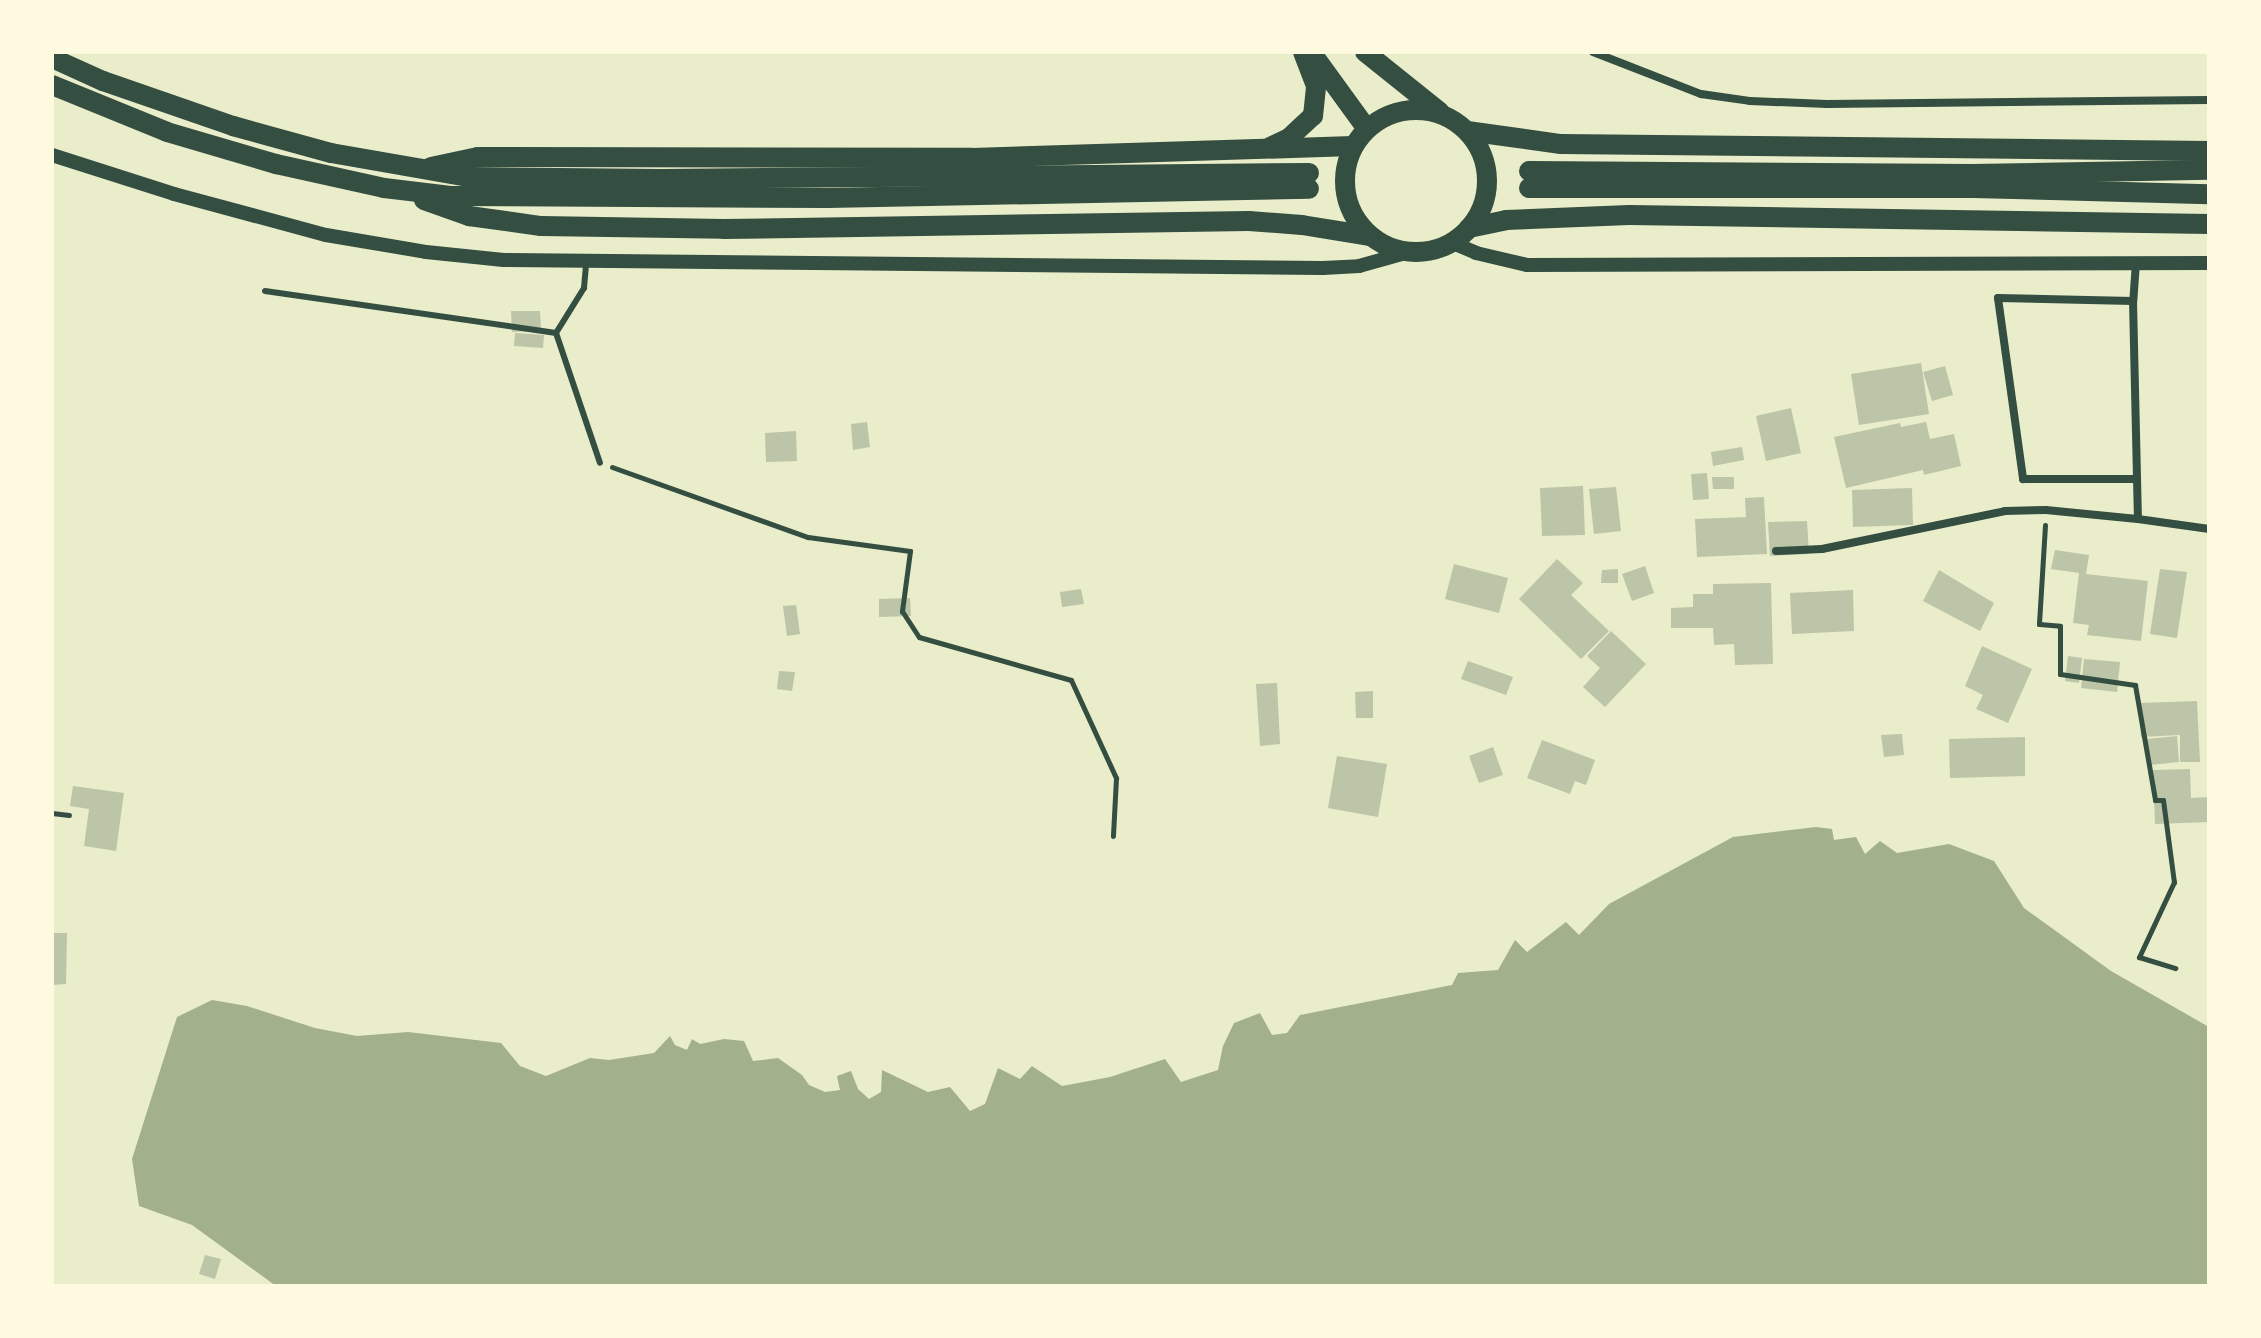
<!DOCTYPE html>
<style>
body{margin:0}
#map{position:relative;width:2261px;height:1338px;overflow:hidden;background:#e9edc9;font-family:"Source Sans 3",sans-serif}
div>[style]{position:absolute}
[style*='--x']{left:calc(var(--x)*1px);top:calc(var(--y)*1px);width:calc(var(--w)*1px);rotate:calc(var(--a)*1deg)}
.water>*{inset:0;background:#a3b18a}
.building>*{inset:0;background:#bcc5a7}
.path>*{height:5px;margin:-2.5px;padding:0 2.5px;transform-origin:2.5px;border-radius:2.5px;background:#344e41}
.service>*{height:6px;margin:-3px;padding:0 3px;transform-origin:3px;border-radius:3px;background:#344e41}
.minor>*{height:8px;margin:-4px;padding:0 4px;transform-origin:4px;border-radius:4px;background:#344e41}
.tertiary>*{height:14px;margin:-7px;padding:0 7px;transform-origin:7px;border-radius:7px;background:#344e41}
.trunk>*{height:20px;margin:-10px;padding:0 10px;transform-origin:10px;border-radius:10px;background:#344e41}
.trunk>.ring{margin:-10px;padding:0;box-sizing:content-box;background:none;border:20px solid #344e41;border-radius:50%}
span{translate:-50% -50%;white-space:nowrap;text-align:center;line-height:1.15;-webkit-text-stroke:8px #fefae0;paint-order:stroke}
.frame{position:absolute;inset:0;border:54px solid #fefae0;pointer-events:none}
</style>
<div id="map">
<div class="water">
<div style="clip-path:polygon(1816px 827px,1832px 829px,1834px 840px,1856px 837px,1865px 854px,1880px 841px,1897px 853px,1949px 844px,1994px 861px,2024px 908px,2111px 971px,2209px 1027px,2209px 1286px,276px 1286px,192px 1225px,139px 1206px,132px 1159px,177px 1017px,212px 1000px,247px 1006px,315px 1028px,357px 1036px,408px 1032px,501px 1043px,520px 1066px,546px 1076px,590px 1058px,609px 1060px,654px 1053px,670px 1036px,675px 1045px,687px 1050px,692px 1039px,700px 1044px,724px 1039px,744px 1041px,753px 1061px,778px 1058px,802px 1075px,809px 1085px,825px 1092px,840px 1090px,837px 1076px,851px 1071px,858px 1089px,869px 1099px,881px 1092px,882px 1070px,928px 1092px,950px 1087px,970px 1111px,985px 1104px,998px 1068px,1020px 1079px,1032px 1066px,1062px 1086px,1110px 1077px,1165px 1059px,1181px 1082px,1218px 1070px,1223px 1046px,1234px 1023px,1260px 1013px,1272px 1035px,1287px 1033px,1300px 1015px,1452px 985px,1458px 973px,1498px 970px,1515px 940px,1527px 952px,1566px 922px,1579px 935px,1609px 904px,1733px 837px)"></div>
</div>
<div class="building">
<div style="clip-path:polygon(511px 311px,540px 311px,541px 331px,512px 332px)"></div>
<div style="clip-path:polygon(515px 333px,544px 335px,543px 348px,514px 346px)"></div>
<div style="clip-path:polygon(1921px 363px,1929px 414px,1859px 425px,1851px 374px)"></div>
<div style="clip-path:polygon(1945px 366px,1953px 395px,1932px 401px,1923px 372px)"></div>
<div style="clip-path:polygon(1791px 408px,1801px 453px,1766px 461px,1756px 416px)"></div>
<div style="clip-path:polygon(867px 422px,870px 447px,853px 450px,851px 424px)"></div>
<div style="clip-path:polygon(1926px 422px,1930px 439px,1954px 434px,1961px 466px,1924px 475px,1923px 470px,1846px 488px,1834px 437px,1900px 423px,1901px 427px)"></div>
<div style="clip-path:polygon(796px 431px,797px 461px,766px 462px,765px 433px)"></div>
<div style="clip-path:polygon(1742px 447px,1744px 460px,1713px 466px,1711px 452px)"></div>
<div style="clip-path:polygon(1707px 473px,1709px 499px,1693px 500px,1691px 474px)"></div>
<div style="clip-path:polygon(1712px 477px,1734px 477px,1734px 489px,1713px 489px)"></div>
<div style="clip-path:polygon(1583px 486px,1585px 535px,1542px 536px,1540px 488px)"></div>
<div style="clip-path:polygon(1616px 487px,1621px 531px,1594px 534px,1589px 489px)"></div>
<div style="clip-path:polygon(1912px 488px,1913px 525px,1853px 527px,1852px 490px)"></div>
<div style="clip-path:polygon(1764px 497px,1767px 554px,1697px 557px,1695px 519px,1746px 517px,1745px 498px)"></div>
<div style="clip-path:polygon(1807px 521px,1809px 554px,1770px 556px,1768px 522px)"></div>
<div style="clip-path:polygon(2055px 550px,2089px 555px,2086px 574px,2148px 581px,2141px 641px,2087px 635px,2089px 625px,2073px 623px,2079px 573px,2051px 569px)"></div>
<div style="clip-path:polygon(1557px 559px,1583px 583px,1571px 595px,1609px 631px,1581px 659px,1519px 599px)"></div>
<div style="clip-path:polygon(1454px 564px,1508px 578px,1499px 613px,1445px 599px)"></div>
<div style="clip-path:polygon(1645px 566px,1654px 593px,1632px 601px,1622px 574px)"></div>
<div style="clip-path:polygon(1618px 569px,1618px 583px,1601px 583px,1602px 570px)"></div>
<div style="clip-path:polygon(2160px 569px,2187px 572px,2177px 638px,2150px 634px)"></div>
<div style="clip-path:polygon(1939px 570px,1994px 603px,1980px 631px,1923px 601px)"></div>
<div style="clip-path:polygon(1771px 583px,1773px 664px,1735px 665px,1734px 644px,1714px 645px,1713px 628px,1671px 628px,1671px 608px,1693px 607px,1693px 594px,1713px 594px,1713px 584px)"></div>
<div style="clip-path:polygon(1081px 589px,1084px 604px,1062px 607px,1060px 592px)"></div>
<div style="clip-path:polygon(1853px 590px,1854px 631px,1792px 634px,1790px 593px)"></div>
<div style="clip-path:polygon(910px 598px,911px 616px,879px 617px,879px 599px)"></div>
<div style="clip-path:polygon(796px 605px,800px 634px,787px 636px,783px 606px)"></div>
<div style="clip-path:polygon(1611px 631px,1646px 664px,1605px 707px,1583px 687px,1600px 668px,1587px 656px)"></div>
<div style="clip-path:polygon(1982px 646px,2032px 669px,2008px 723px,1976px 709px,1983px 695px,1965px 686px)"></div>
<div style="clip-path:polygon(2068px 656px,2082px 658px,2079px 683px,2065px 681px)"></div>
<div style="clip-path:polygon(2084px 659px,2120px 662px,2117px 692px,2081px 688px)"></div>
<div style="clip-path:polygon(1468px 661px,1513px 677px,1506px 695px,1461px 679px)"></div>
<div style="clip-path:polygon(779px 671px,795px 672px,792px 691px,777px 689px)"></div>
<div style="clip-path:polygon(1277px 683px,1280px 744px,1260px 746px,1256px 684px)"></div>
<div style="clip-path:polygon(1373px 691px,1373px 718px,1356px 718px,1355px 692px)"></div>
<div style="clip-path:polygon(2197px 701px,2200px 762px,2180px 762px,2180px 735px,2141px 737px,2139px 703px)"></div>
<div style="clip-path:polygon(1902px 734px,1904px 755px,1884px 757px,1881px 735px)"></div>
<div style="clip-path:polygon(2177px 736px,2179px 762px,2150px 765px,2147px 739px)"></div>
<div style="clip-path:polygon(2025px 737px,2025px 776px,1950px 778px,1949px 739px)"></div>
<div style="clip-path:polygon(1542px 740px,1595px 760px,1586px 785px,1575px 781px,1570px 794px,1527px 778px)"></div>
<div style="clip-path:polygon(1493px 747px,1503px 775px,1479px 783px,1469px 756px)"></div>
<div style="clip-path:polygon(1337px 756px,1387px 764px,1378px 817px,1328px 808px)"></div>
<div style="clip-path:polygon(2190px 769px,2191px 798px,2209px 797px,2209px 822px,2155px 824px,2153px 770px)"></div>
<div style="clip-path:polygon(73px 786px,124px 793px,116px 851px,84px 846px,89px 809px,70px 806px)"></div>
<div style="clip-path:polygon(52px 933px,67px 933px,66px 984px,52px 985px)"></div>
<div style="clip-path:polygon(205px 1255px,221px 1259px,215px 1279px,199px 1274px)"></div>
</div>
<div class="path">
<div style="--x:612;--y:467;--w:208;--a:19.7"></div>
<div style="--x:808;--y:537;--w:103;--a:7.8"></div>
<div style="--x:910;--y:551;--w:61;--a:97.6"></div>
<div style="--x:902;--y:611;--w:31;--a:57"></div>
<div style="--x:919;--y:637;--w:158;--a:15.8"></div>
<div style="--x:1071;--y:680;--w:108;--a:65.3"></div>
<div style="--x:1116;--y:778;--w:58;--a:93"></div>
<div style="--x:2045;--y:525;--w:99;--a:93.5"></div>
<div style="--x:2039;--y:624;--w:21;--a:5"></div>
<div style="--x:2060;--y:626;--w:48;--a:90"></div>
<div style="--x:2060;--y:674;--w:76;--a:8.3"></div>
<div style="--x:2135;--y:685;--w:117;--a:80.1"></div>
<div style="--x:2155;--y:800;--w:8;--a:0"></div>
<div style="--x:2163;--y:800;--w:83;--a:82.4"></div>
<div style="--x:2174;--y:882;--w:83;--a:115"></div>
<div style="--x:2139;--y:957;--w:38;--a:17"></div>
<div style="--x:52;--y:813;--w:17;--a:7"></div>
</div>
<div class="service">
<div style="--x:265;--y:291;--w:294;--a:8.2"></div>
<div style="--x:556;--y:333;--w:137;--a:71.3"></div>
<div style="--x:556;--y:333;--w:53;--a:-58.1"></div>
<div style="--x:584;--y:288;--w:25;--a:-85"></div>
</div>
<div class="minor">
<div style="--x:1593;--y:52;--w:116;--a:21.3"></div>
<div style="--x:1701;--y:94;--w:49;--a:8.1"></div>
<div style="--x:1750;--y:101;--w:77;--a:2.2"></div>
<div style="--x:1827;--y:104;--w:382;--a:-0.6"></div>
<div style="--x:2136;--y:262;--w:39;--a:94"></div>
<div style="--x:2133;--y:301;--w:218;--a:88.7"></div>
<div style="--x:2138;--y:519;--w:72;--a:8"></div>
<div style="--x:2133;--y:301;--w:135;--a:-178.7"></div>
<div style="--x:1998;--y:298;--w:183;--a:82.1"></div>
<div style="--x:2023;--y:479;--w:112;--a:0"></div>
<div style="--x:1776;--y:551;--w:46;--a:-2.5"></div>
<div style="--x:1822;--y:549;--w:187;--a:-11.7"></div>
<div style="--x:2005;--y:511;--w:41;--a:-1.4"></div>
<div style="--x:2046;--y:510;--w:92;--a:5.6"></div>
</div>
<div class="tertiary">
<div style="--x:52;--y:155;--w:128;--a:17.7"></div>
<div style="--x:174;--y:194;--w:157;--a:15.1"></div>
<div style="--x:326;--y:235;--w:101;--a:9.6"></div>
<div style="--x:426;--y:252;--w:78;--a:5.9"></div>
<div style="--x:504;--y:260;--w:819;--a:0.56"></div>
<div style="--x:1323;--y:268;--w:36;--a:-3"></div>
<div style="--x:1359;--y:266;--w:52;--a:-15.6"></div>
<div style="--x:1453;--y:243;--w:25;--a:23"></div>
<div style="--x:1476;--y:253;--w:52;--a:13.2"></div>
<div style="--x:1527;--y:265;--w:682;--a:-0.17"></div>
</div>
<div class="trunk">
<div style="--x:1311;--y:52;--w:95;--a:54"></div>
<div style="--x:1365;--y:52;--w:96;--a:38.7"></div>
<div style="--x:52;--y:58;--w:56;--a:24.3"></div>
<div style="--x:103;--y:81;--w:138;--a:19.1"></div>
<div style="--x:233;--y:126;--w:102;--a:15.4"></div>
<div style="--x:331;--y:153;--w:139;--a:9.9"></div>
<div style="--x:468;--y:177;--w:193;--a:0.6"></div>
<div style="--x:661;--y:179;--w:648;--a:-0.53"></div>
<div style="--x:52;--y:85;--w:124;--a:22.2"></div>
<div style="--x:167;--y:132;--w:114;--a:16.4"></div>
<div style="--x:276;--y:164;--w:111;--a:12.5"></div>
<div style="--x:384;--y:188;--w:67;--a:6.8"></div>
<div style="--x:451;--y:196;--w:377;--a:0.3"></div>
<div style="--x:828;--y:198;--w:481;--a:-1.1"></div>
<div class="ring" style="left:1345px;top:110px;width:122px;height:122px"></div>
<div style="--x:1467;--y:131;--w:95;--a:7.9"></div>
<div style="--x:1561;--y:144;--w:648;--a:0.62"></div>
<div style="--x:1270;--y:147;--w:21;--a:-25"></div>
<div style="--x:1289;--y:138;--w:33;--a:-43"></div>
<div style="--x:1313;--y:116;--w:30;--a:-84"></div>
<div style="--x:1316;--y:86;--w:36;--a:-111"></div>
<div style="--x:431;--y:167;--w:48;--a:-12"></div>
<div style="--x:478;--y:157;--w:494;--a:0.1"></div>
<div style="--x:972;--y:158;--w:381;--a:-1.8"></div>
<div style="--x:1529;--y:171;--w:443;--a:0.4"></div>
<div style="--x:1972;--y:174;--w:237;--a:-1"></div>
<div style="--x:1529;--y:188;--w:444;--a:0"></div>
<div style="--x:1973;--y:188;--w:236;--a:1.5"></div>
<div style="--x:424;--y:200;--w:48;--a:19.6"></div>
<div style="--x:469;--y:216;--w:73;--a:7.9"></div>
<div style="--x:541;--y:226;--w:183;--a:0.9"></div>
<div style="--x:724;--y:229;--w:525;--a:-0.87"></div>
<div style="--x:1249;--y:221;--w:53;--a:4.3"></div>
<div style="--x:1302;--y:225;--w:68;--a:9.3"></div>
<div style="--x:1469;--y:228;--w:38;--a:-12"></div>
<div style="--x:1506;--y:220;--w:123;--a:-2.3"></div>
<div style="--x:1629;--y:215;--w:580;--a:0.89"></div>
</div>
<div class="frame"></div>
</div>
